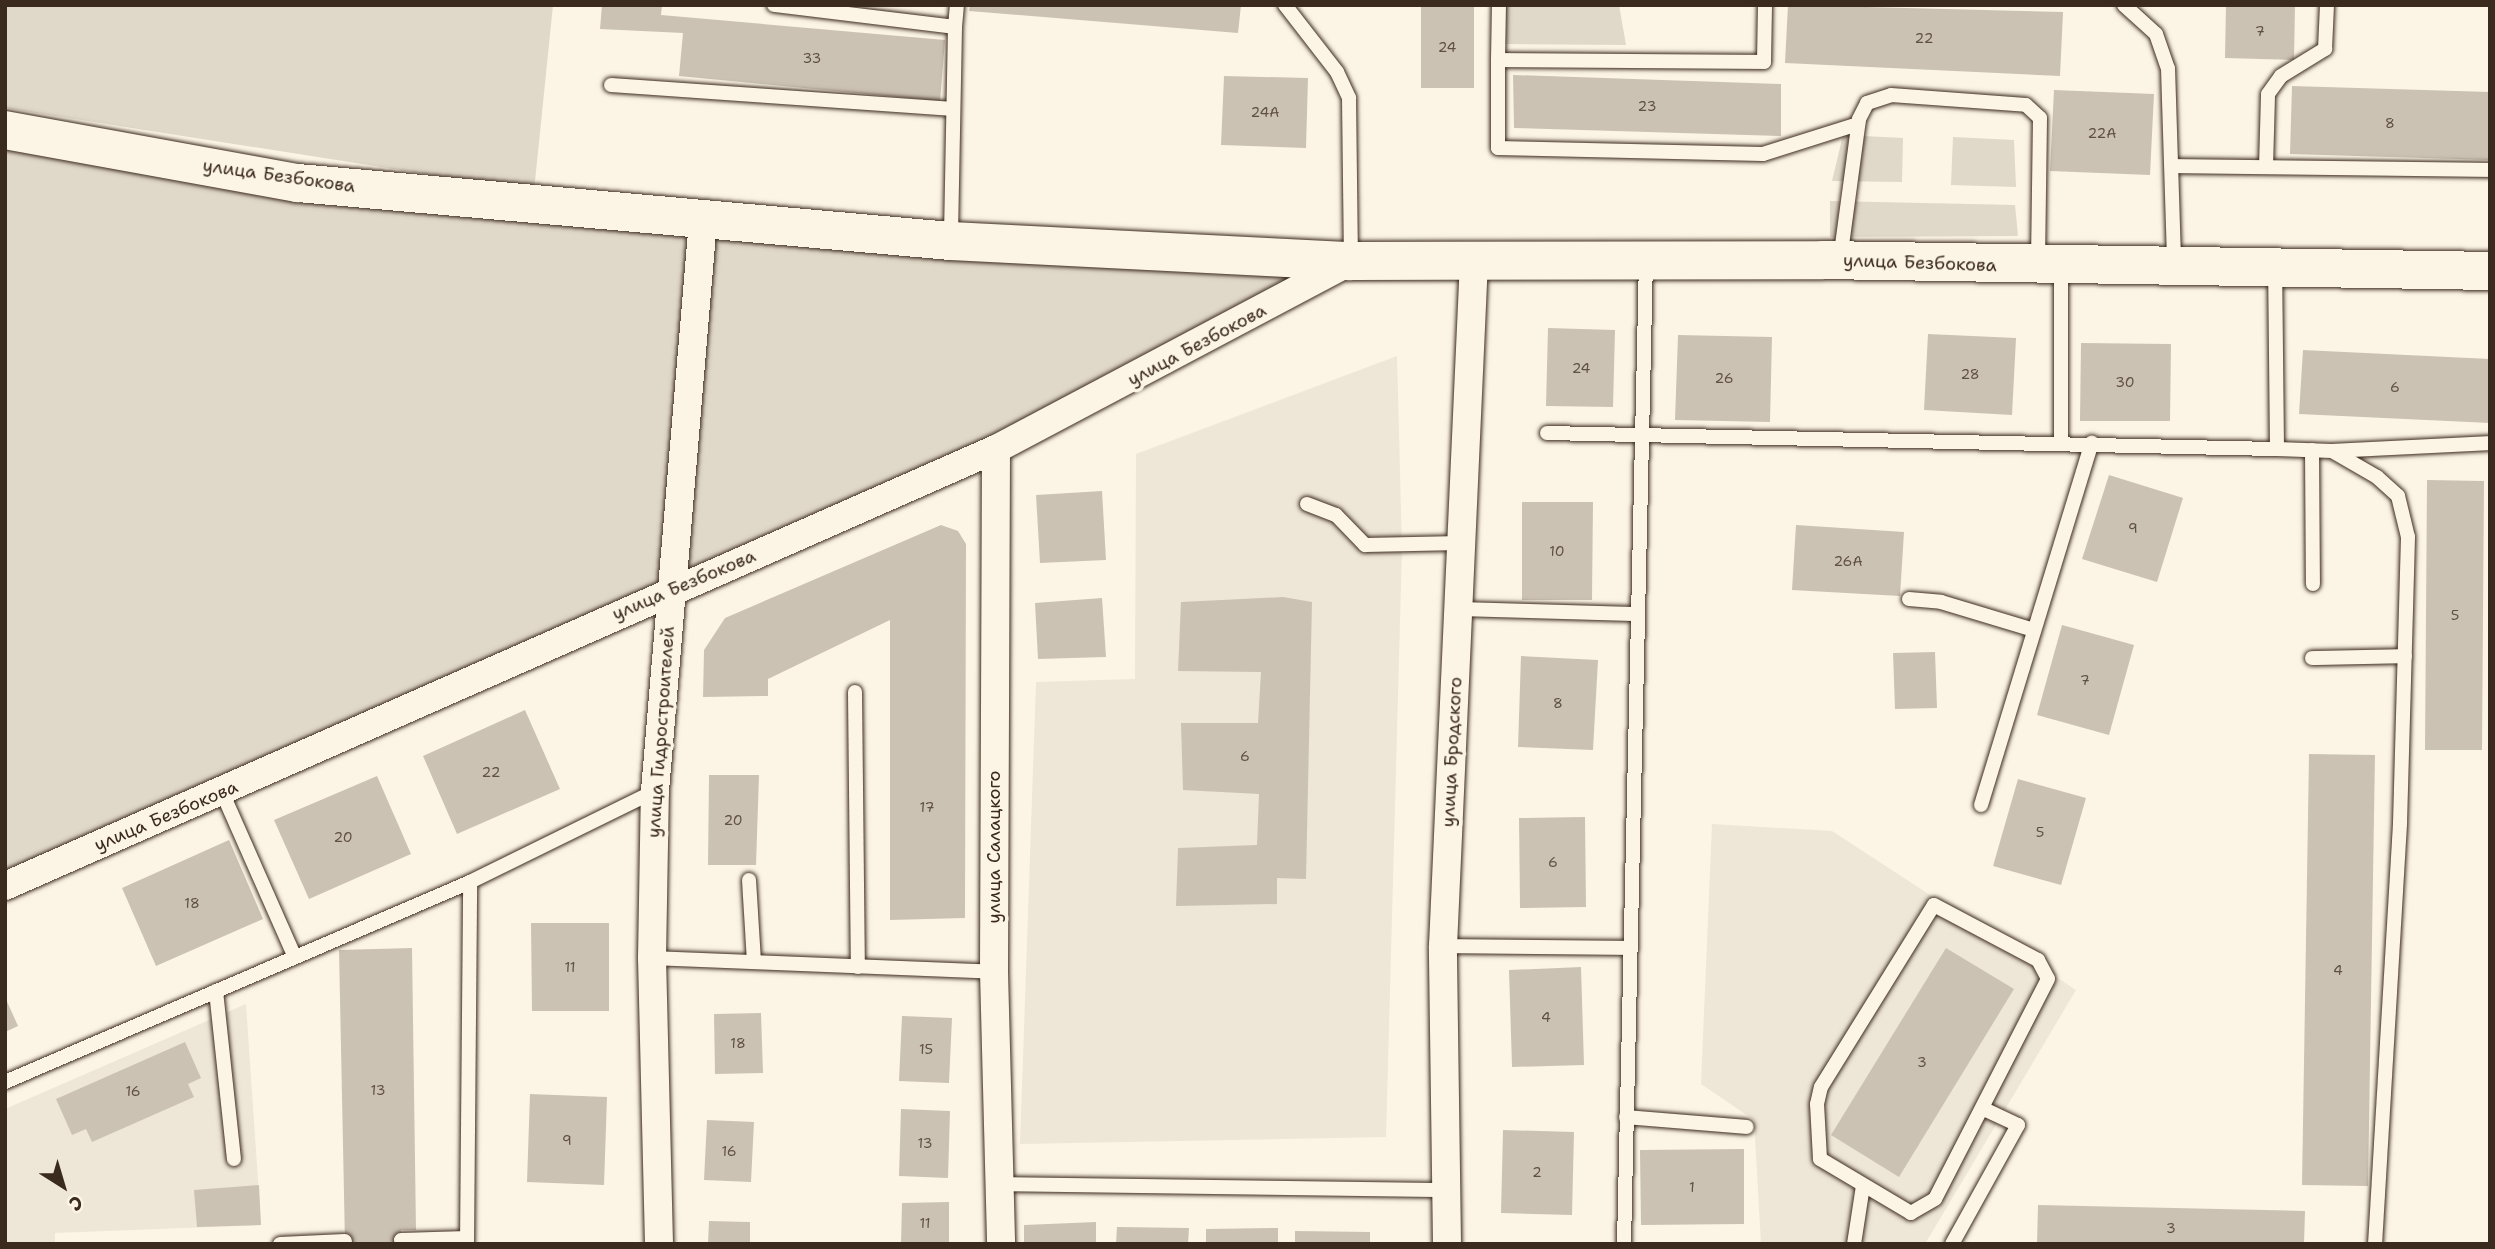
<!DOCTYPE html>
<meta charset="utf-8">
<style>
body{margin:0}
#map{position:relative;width:2495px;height:1249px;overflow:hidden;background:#fcf5e5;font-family:"Shantell Sans",sans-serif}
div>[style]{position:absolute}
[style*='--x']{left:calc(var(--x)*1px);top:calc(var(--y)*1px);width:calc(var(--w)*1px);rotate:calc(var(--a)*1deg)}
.built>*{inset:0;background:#eee6d6}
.green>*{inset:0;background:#e0d8c8}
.building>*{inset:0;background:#ccc2b3}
.roads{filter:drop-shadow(0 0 2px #3b2a1e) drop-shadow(0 0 2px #3b2a1e)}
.lane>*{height:14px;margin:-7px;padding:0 7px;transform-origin:7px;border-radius:7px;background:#fcf5e5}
.street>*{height:28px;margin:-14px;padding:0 14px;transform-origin:14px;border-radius:14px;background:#fcf5e5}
.secondary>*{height:38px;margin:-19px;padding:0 19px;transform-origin:19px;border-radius:19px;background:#fcf5e5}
span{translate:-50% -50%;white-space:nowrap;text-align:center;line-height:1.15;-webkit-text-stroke:7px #fcf5e5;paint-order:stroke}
.number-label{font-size:14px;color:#5f5043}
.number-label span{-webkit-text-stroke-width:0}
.street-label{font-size:18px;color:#3b2a1e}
.frame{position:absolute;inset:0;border:7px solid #3b2a1e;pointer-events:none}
.north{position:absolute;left:28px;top:1151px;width:70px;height:70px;-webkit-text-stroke:5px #fcf5e5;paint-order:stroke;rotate:143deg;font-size:19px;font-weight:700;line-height:28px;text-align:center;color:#3b2a1e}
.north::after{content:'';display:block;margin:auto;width:24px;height:32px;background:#3b2a1e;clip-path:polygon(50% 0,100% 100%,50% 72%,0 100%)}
</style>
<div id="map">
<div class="built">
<div style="clip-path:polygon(1397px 356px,1402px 549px,1386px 1137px,1020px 1144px,1036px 682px,1135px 679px,1136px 454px)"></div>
<div style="clip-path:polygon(1712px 824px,1832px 831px,2076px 990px,1925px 1244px,1761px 1244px,1754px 1120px,1701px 1084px)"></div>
<div style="clip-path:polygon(246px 1004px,261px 1225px,55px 1233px,55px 1244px,5px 1244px,5px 1109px)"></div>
</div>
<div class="green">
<div style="clip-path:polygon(5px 5px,553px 5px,534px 191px,5px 108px)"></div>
<div style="clip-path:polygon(1502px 5px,1619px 5px,1626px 45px,1503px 44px)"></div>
<div style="clip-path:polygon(5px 130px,298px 183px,1351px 261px,1205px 343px,5px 888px)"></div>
<div style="clip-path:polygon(1843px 135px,1903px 138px,1902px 182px,1832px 181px)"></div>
<div style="clip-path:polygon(1953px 137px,2014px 140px,2016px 187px,1951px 185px)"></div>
<div style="clip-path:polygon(1830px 201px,2015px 205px,2018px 236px,1830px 237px)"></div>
</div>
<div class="building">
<div style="clip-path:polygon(602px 5px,662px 5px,661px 15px,945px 40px,940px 101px,679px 76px,683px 33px,600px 29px)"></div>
<div style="clip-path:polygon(970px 5px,1241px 5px,1238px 33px,969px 11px)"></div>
<div style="clip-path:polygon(1421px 5px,1474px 5px,1474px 88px,1421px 88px)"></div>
<div style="clip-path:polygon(1788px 5px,2063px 12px,2060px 76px,1785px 63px)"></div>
<div style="clip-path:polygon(2226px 5px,2295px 5px,2294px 60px,2225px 58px)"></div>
<div style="clip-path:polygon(1513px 75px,1781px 84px,1781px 136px,1514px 128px)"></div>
<div style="clip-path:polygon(1224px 76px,1308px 78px,1306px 148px,1221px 145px)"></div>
<div style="clip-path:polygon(2292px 86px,2490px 92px,2490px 160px,2290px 154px)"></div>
<div style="clip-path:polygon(2054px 90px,2154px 94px,2150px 175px,2050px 171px)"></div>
<div style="clip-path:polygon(1548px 328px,1615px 330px,1613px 407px,1546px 406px)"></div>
<div style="clip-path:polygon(1928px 334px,2016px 338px,2012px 415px,1924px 410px)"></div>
<div style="clip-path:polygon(1678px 335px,1772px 337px,1770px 422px,1675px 420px)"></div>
<div style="clip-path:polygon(2081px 343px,2171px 344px,2170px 421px,2080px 421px)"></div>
<div style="clip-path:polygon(2303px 350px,2490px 359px,2490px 423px,2299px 414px)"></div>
<div style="clip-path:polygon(2109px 475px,2183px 498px,2157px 582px,2082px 559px)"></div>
<div style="clip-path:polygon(2427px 480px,2484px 481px,2482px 750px,2425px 750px)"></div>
<div style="clip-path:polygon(1102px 491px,1106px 560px,1040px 563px,1036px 495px)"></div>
<div style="clip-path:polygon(1522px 502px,1593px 502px,1592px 600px,1522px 600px)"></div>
<div style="clip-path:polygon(941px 525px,958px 531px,966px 544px,965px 918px,890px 920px,890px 620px,768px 679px,768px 696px,703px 697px,704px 650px,725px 618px)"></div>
<div style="clip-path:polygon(1796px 525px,1904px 532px,1900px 596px,1792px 590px)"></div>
<div style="clip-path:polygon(1283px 597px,1312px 602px,1306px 879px,1277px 878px,1277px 904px,1176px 906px,1178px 848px,1257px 845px,1259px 794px,1183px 790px,1181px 723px,1258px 723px,1261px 672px,1178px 671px,1181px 602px)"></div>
<div style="clip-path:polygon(1102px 598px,1106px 657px,1038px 659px,1035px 603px)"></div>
<div style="clip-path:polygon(2062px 625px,2134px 645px,2109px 735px,2037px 715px)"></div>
<div style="clip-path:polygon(1935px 652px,1937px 708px,1895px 709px,1893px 653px)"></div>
<div style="clip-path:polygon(1521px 656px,1598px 660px,1593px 750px,1518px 747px)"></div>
<div style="clip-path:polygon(525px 710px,560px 789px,457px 834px,423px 756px)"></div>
<div style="clip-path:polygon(2309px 754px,2375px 755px,2368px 1186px,2302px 1185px)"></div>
<div style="clip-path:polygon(709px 775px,759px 775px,756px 865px,708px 865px)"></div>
<div style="clip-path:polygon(377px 776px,411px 854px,309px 899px,274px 820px)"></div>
<div style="clip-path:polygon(2018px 779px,2086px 798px,2061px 885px,1993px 866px)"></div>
<div style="clip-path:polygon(1585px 817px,1586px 907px,1520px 908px,1519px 818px)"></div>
<div style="clip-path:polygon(229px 840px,263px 919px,156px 966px,122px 888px)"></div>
<div style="clip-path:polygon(531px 923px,609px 923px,609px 1011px,532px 1011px)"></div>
<div style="clip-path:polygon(412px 948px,416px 1230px,401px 1230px,401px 1244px,345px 1244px,339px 950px)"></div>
<div style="clip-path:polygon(1946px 948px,2014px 989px,1899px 1177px,1831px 1135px)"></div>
<div style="clip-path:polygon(1581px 967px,1584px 1065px,1512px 1067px,1509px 970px)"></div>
<div style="clip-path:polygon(5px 997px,18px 1026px,5px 1032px)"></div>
<div style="clip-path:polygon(761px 1013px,763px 1073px,715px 1074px,714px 1014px)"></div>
<div style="clip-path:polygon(902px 1016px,952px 1018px,949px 1083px,899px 1081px)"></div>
<div style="clip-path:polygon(185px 1042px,201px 1078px,188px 1084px,194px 1097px,92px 1142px,86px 1129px,72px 1135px,56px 1099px)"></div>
<div style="clip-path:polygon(530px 1094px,607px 1097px,604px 1185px,527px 1182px)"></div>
<div style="clip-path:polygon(901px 1109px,950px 1111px,948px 1178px,899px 1176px)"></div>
<div style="clip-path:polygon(707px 1120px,754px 1122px,751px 1182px,704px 1180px)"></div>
<div style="clip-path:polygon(1503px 1130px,1574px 1132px,1572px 1215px,1501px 1213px)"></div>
<div style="clip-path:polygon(1744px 1149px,1744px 1224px,1641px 1225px,1640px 1150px)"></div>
<div style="clip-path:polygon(259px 1185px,261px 1225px,197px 1227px,194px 1190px)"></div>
<div style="clip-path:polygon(949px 1202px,949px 1244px,901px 1244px,902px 1203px)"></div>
<div style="clip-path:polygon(2038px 1205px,2305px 1211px,2304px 1244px,2037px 1244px)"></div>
<div style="clip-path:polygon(709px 1221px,750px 1222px,750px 1244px,708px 1244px)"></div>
<div style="clip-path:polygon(1096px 1222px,1096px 1244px,1024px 1244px,1024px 1225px)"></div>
<div style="clip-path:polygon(1117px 1227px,1189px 1228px,1188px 1244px,1116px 1244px)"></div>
<div style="clip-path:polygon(1278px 1228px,1278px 1244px,1206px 1244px,1206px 1229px)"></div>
<div style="clip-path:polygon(1295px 1231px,1370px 1232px,1370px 1244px,1295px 1244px)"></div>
</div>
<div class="roads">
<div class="lane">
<div style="--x:774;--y:5;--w:182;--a:6.9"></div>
<div style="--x:955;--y:27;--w:211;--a:91.1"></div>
<div style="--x:1285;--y:5;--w:85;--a:52.2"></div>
<div style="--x:1337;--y:72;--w:29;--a:65"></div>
<div style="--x:1349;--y:98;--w:162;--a:89.3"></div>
<div style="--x:1765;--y:5;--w:57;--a:91"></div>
<div style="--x:1764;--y:62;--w:266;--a:-179.6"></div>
<div style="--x:1498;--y:60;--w:88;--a:90"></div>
<div style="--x:1498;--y:148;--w:265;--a:1.3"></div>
<div style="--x:1763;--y:154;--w:100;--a:-17.5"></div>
<div style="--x:2124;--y:5;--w:43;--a:42.2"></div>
<div style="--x:2156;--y:34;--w:36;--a:71"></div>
<div style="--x:2168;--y:68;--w:196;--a:88.2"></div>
<div style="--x:955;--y:27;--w:22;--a:-85"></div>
<div style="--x:1498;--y:60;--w:55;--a:-89"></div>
<div style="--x:611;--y:85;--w:340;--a:4"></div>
<div style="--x:2174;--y:166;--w:316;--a:0.7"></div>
<div style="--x:2266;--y:167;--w:73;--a:-88.4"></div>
<div style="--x:2268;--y:94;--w:22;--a:-54"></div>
<div style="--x:2281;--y:76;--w:52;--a:-31.5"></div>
<div style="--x:2325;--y:49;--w:44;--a:-87.4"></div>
<div style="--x:1840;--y:260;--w:142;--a:-82.3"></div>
<div style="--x:1859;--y:119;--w:18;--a:-63"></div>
<div style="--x:1867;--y:103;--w:25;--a:-18"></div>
<div style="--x:1891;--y:95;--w:135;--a:4.2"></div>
<div style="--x:2026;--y:105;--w:19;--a:43"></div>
<div style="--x:2040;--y:118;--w:144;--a:90.8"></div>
<div style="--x:1547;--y:433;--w:730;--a:1.26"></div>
<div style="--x:2277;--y:449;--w:178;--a:-90.6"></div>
<div style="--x:2061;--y:443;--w:175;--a:-90"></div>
<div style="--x:2277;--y:449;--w:55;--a:2.1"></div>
<div style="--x:2332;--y:451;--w:52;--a:30"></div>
<div style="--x:2377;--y:477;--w:28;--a:42"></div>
<div style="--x:2398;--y:496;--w:42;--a:76.3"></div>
<div style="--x:2408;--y:537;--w:287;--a:91.6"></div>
<div style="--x:2400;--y:824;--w:421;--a:93.4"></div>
<div style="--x:2312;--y:450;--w:134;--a:89.6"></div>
<div style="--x:2333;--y:451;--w:157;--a:-2.9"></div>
<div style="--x:1307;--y:504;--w:31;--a:21"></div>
<div style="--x:1336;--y:515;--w:42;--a:46"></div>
<div style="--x:1365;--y:545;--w:96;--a:-1.2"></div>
<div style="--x:1909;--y:599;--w:32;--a:5"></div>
<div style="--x:1941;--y:602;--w:97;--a:16.8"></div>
<div style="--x:1458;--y:609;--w:177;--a:1.6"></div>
<div style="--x:2312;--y:658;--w:93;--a:-1.2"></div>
<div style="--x:855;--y:692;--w:275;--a:89.4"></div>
<div style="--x:222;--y:792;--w:176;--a:66.2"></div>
<div style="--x:1981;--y:805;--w:379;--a:-73"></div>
<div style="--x:749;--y:880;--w:81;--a:86.5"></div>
<div style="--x:1934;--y:905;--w:118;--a:27.9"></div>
<div style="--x:2038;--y:960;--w:21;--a:62"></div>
<div style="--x:2048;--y:979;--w:247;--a:117.2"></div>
<div style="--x:1935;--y:1199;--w:28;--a:150"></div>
<div style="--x:1911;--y:1213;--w:106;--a:-149.3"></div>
<div style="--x:1820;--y:1159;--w:55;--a:-93.1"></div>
<div style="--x:1817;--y:1104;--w:17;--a:-77"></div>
<div style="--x:1821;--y:1087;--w:214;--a:-58.2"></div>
<div style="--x:1443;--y:946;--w:187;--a:0.6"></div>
<div style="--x:652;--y:958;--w:342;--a:2.3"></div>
<div style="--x:216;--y:991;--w:169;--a:83.9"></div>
<div style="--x:5;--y:1082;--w:506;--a:-23.27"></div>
<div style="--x:470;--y:882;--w:206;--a:-26.2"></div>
<div style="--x:1626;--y:1117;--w:121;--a:4.7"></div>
<div style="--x:999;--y:1184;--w:448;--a:0.8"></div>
<div style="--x:401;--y:1240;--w:66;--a:-1.7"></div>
<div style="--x:280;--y:1244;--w:65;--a:-2.6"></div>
<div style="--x:467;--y:1244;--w:362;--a:-89.5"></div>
<div style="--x:1624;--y:1244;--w:982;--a:-88.72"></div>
<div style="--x:1854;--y:1244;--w:59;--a:-81.2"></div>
<div style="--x:1952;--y:1244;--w:136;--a:-61"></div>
<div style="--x:2018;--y:1125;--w:38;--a:-155"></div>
</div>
<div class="street">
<div style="--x:996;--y:449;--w:523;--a:90.22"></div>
<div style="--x:994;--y:972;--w:272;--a:88.5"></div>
<div style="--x:5;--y:886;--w:1083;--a:-23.8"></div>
<div style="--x:996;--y:449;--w:402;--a:-27.9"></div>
<div style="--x:659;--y:1244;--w:286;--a:-91.4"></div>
<div style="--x:652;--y:958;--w:167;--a:-89"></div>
<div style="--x:655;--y:791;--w:572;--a:-85.19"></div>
<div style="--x:1447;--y:1244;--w:298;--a:-90.8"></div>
<div style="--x:1443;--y:946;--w:687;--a:-87.41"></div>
</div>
<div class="secondary">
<div style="--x:5;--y:130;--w:298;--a:10.3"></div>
<div style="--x:298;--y:183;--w:656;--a:5.08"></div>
<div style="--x:951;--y:241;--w:400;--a:2.9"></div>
<div style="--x:1351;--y:261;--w:472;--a:-0.1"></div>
<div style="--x:1823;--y:260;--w:667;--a:0.94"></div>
</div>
</div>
<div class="number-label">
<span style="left:2260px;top:31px">7</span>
<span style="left:1924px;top:38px">22</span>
<span style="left:1447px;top:47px">24</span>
<span style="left:812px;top:58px">33</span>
<span style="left:1647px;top:106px">23</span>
<span style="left:1265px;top:112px">24А</span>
<span style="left:2390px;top:123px">8</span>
<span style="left:2102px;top:133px">22А</span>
<span style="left:1581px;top:368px">24</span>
<span style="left:1970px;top:374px">28</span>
<span style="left:1724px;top:378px">26</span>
<span style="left:2125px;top:382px">30</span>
<span style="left:2395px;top:387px">6</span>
<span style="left:2133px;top:528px">9</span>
<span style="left:1557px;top:551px">10</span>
<span style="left:1848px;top:561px">26А</span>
<span style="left:2455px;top:615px">5</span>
<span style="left:2085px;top:680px">7</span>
<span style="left:1558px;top:703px">8</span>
<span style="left:1245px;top:756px">6</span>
<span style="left:491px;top:772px">22</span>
<span style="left:927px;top:807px">17</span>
<span style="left:733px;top:820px">20</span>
<span style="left:2040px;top:832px">5</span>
<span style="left:343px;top:837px">20</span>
<span style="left:1553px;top:862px">6</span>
<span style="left:192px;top:903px">18</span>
<span style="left:570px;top:967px">11</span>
<span style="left:2338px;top:970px">4</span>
<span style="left:1546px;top:1017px">4</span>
<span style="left:738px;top:1043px">18</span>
<span style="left:926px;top:1049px">15</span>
<span style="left:1922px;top:1062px">3</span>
<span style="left:378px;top:1090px">13</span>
<span style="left:133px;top:1091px">16</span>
<span style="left:567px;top:1140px">9</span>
<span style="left:925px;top:1143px">13</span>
<span style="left:729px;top:1151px">16</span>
<span style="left:1537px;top:1172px">2</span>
<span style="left:1692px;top:1187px">1</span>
<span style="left:925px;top:1223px">11</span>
<span style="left:2171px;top:1228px">3</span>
</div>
<div class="street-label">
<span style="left:279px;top:176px;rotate:8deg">улица Безбокова</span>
<span style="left:1920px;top:263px;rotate:2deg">улица Безбокова</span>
<span style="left:1197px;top:345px;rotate:-28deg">улица Безбокова</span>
<span style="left:684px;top:585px;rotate:-23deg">улица Безбокова</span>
<span style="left:661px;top:732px;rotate:-86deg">улица Гидростроителей</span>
<span style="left:1452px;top:752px;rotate:-87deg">улица Бродского</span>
<span style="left:166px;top:816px;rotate:-23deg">улица Безбокова</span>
<span style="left:994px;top:847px;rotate:-90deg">улица Салацкого</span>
</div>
<div class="frame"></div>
<div class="north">С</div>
</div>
